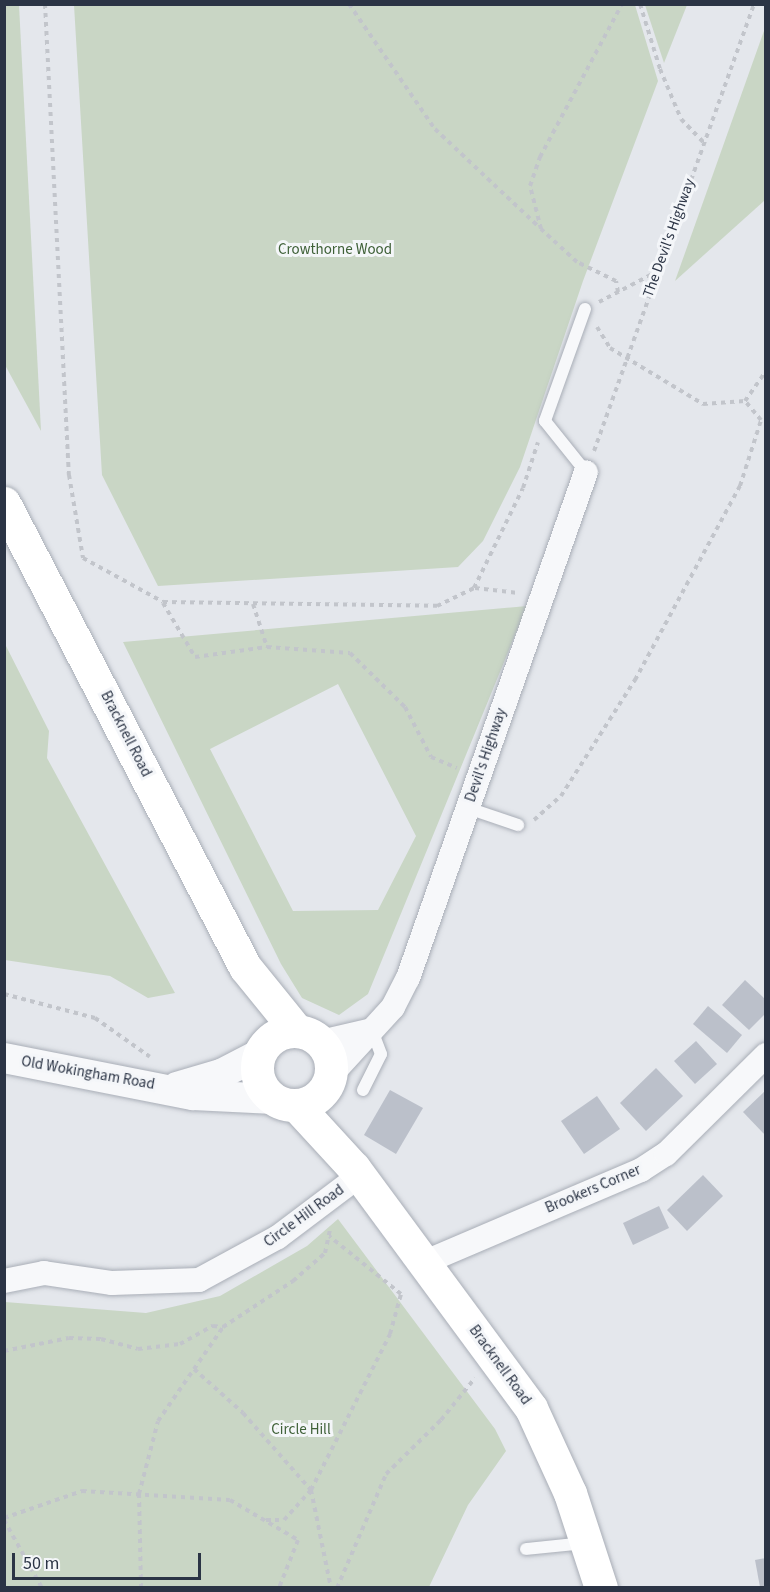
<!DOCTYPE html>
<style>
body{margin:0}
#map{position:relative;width:770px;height:1592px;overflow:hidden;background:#e4e7ec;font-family:"Source Sans 3",sans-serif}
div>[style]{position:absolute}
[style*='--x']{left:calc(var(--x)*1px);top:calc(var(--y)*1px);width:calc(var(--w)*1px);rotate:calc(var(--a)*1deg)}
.green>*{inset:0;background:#c9d6c5}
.building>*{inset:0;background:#bbc0ca}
.path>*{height:4px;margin-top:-2px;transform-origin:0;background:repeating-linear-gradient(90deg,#c2c5cb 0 4.5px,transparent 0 9px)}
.roads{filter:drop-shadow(0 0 2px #a9aeb7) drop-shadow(0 0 2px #a9aeb7)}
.service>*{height:12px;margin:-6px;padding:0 6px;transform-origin:6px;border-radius:6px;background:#f7f8fa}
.minor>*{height:24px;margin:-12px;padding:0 12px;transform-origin:12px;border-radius:12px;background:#f7f8fa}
.tertiary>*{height:30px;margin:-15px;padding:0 15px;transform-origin:15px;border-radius:15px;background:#f7f8fa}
.secondary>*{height:33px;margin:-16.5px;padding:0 16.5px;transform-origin:16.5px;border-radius:16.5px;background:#fff}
.secondary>.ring{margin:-16.5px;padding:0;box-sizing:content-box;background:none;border:33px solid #fff;border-radius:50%}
span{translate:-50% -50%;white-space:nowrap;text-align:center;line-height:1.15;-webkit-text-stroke:6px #f4f6f9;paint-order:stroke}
.street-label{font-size:15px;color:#2b3445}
.park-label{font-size:15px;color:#3f6138}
.frame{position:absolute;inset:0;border:6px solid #2b3445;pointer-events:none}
.scale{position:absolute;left:12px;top:1553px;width:189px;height:27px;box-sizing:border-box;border:3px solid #2b3445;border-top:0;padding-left:8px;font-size:18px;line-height:21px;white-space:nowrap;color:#2b3445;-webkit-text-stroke:4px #f4f6f9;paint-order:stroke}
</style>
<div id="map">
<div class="green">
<div style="clip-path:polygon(4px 5px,19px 5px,41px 431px,5px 365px)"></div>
<div style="clip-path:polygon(74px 5px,635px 5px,658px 81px,583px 281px,520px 467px,483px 541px,458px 567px,158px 586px,102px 475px)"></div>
<div style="clip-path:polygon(645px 5px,687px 5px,664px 63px)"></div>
<div style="clip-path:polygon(765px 28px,765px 200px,675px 281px)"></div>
<div style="clip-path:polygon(evenodd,527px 606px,368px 994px,339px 1015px,302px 998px,281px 964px,123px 642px,527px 606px,338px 684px,416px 836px,378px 910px,293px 911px,210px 749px,338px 684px)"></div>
<div style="clip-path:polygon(5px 644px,49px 731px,47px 758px,175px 993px,148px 998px,110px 976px,5px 960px)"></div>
<div style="clip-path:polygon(338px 1219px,495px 1429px,506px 1451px,468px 1505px,429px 1587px,5px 1587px,5px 1302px,146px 1313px,220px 1296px,307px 1246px)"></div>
</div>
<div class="building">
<div style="clip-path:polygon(745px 980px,766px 1000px,766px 1013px,749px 1030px,722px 1005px)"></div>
<div style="clip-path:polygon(708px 1006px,742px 1035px,727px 1053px,693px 1024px)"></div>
<div style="clip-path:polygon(696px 1041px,717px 1064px,695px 1084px,674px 1061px)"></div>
<div style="clip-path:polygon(656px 1068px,683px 1096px,646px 1131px,620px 1103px)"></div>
<div style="clip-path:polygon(390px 1090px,423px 1108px,396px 1154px,364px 1135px)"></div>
<div style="clip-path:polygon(766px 1090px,766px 1136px,743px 1112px)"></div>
<div style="clip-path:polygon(597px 1096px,620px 1129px,584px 1154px,561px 1121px)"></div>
<div style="clip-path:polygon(703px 1175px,723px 1196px,687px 1231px,667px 1210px)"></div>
<div style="clip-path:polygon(659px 1206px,669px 1228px,633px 1245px,623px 1223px)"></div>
<div style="clip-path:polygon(766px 1558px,766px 1586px,760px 1587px,755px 1560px)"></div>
</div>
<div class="path">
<div style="--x:45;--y:4;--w:472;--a:87.1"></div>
<div style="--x:69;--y:475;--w:84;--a:80.4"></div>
<div style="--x:83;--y:558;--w:91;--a:28.8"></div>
<div style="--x:163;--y:602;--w:274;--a:0.8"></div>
<div style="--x:437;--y:606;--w:41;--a:-25.9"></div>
<div style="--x:474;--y:588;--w:111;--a:-63.9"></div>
<div style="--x:523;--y:488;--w:48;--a:-71.9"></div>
<div style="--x:349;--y:4;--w:152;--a:55.5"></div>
<div style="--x:435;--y:129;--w:144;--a:43.3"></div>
<div style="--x:640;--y:4;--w:68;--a:72.9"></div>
<div style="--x:660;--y:69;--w:54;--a:67.2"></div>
<div style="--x:681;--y:119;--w:33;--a:46"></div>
<div style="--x:618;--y:292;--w:11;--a:-100"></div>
<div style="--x:616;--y:281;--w:43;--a:-154"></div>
<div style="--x:577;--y:262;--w:49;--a:-137.5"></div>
<div style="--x:541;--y:229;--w:44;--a:-104.3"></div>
<div style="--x:530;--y:186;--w:31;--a:-71"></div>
<div style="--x:540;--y:157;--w:174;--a:-61.8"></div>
<div style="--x:599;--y:302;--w:64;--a:-27.8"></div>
<div style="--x:597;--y:327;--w:25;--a:58"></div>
<div style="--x:610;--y:348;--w:109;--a:31.1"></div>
<div style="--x:703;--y:404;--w:42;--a:-4.1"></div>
<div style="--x:745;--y:401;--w:37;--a:-55"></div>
<div style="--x:594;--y:451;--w:475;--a:-70.3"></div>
<div style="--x:475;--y:588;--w:43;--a:6.6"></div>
<div style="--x:163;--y:603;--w:63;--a:59.3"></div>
<div style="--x:195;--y:657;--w:73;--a:-7.9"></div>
<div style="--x:253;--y:604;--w:45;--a:72"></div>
<div style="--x:267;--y:647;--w:83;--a:4.1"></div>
<div style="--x:350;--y:653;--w:77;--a:44.5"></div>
<div style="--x:405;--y:707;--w:56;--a:62.5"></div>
<div style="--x:431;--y:757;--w:28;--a:23"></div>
<div style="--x:534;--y:820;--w:36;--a:-42"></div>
<div style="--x:561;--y:796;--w:138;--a:-57.5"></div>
<div style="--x:635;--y:680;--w:221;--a:-61.6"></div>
<div style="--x:740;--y:486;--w:69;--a:-72.3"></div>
<div style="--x:761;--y:420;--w:25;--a:-130"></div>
<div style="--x:4;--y:994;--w:94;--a:14.8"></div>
<div style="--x:95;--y:1018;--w:67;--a:35.3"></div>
<div style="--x:4;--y:1351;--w:66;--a:-11.3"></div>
<div style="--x:69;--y:1338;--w:32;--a:2"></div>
<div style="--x:101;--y:1339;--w:38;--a:15"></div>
<div style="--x:138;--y:1349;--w:42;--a:-6.8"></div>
<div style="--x:180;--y:1344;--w:38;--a:-29"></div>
<div style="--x:213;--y:1326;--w:10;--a:6"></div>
<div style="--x:223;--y:1327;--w:84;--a:-33.3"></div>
<div style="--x:293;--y:1281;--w:43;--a:-41.2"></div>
<div style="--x:325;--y:1253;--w:25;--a:-78"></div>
<div style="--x:194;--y:1369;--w:66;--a:41.9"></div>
<div style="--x:243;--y:1413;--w:103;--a:48.6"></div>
<div style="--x:311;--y:1490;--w:100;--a:78.5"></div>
<div style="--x:4;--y:1518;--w:83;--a:-19.1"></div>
<div style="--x:82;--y:1491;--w:148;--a:3.5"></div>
<div style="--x:230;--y:1500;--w:79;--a:30.5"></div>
<div style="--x:298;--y:1540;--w:52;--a:111.6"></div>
<div style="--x:4;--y:1520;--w:78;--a:60.8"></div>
<div style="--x:266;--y:1520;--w:18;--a:0"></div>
<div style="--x:284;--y:1520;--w:40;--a:-48"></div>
<div style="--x:311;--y:1490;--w:175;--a:-63.1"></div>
<div style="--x:390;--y:1334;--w:41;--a:-74.6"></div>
<div style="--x:401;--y:1294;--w:92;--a:-141.1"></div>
<div style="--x:141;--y:1588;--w:94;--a:-91.2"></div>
<div style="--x:139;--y:1494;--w:75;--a:-75.4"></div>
<div style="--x:158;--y:1421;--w:114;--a:-55.3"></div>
<div style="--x:337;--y:1588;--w:124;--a:-66.7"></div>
<div style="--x:386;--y:1474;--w:77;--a:-44.5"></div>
<div style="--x:441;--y:1420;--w:54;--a:-51"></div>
</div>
<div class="roads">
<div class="service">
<div style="--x:585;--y:309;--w:119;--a:109.7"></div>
<div style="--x:545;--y:421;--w:65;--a:51.2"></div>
<div style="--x:468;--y:808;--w:53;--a:18.8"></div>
<div style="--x:363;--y:1090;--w:40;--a:-63.4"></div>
<div style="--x:381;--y:1054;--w:26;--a:-111"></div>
<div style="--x:526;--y:1549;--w:58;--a:-5.9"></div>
</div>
<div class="minor">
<div style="--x:321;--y:1042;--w:52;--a:-13.2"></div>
<div style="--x:331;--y:1075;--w:92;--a:-47.6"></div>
<div style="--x:393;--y:1007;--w:33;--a:-63"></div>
<div style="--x:408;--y:978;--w:536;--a:-70.62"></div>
<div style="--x:423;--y:1263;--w:237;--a:-23.1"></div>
<div style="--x:641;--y:1170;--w:30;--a:-33"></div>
<div style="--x:666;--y:1154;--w:141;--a:-44.7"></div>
<div style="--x:4;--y:1281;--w:41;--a:-11.3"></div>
<div style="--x:44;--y:1273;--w:69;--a:8.4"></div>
<div style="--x:112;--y:1283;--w:87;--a:-2"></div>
<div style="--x:199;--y:1280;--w:90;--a:-28.6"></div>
<div style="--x:278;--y:1237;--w:101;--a:-37"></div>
</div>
<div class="tertiary">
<div style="--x:4;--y:1058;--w:193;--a:11.1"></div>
<div style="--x:193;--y:1095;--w:81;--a:2.8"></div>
<div style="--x:177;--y:1087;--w:46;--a:-16.5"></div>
<div style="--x:221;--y:1074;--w:44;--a:-27.1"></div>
</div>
<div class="secondary">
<div style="--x:4;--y:503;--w:523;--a:62.55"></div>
<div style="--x:245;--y:967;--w:81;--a:51"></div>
<div class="ring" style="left:257px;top:1031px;width:41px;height:41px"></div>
<div style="--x:296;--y:1105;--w:86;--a:47.4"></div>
<div style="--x:354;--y:1168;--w:298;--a:53.6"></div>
<div style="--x:531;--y:1408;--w:94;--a:65.4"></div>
<div style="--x:570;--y:1493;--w:100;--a:71.9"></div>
</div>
</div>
<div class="street-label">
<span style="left:669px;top:238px;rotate:-70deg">The Devil's Highway</span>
<span style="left:126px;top:734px;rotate:63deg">Bracknell Road</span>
<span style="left:486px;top:755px;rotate:-71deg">Devil's Highway</span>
<span style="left:88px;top:1073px;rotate:10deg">Old Wokingham Road</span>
<span style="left:593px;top:1189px;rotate:-23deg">Brookers Corner</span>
<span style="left:304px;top:1216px;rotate:-36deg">Circle Hill Road</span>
<span style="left:500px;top:1365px;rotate:54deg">Bracknell Road</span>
</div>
<div class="park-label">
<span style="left:335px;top:250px">Crowthorne Wood</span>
<span style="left:301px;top:1430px">Circle Hill</span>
</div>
<div class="frame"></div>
<div class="scale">50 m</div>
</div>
